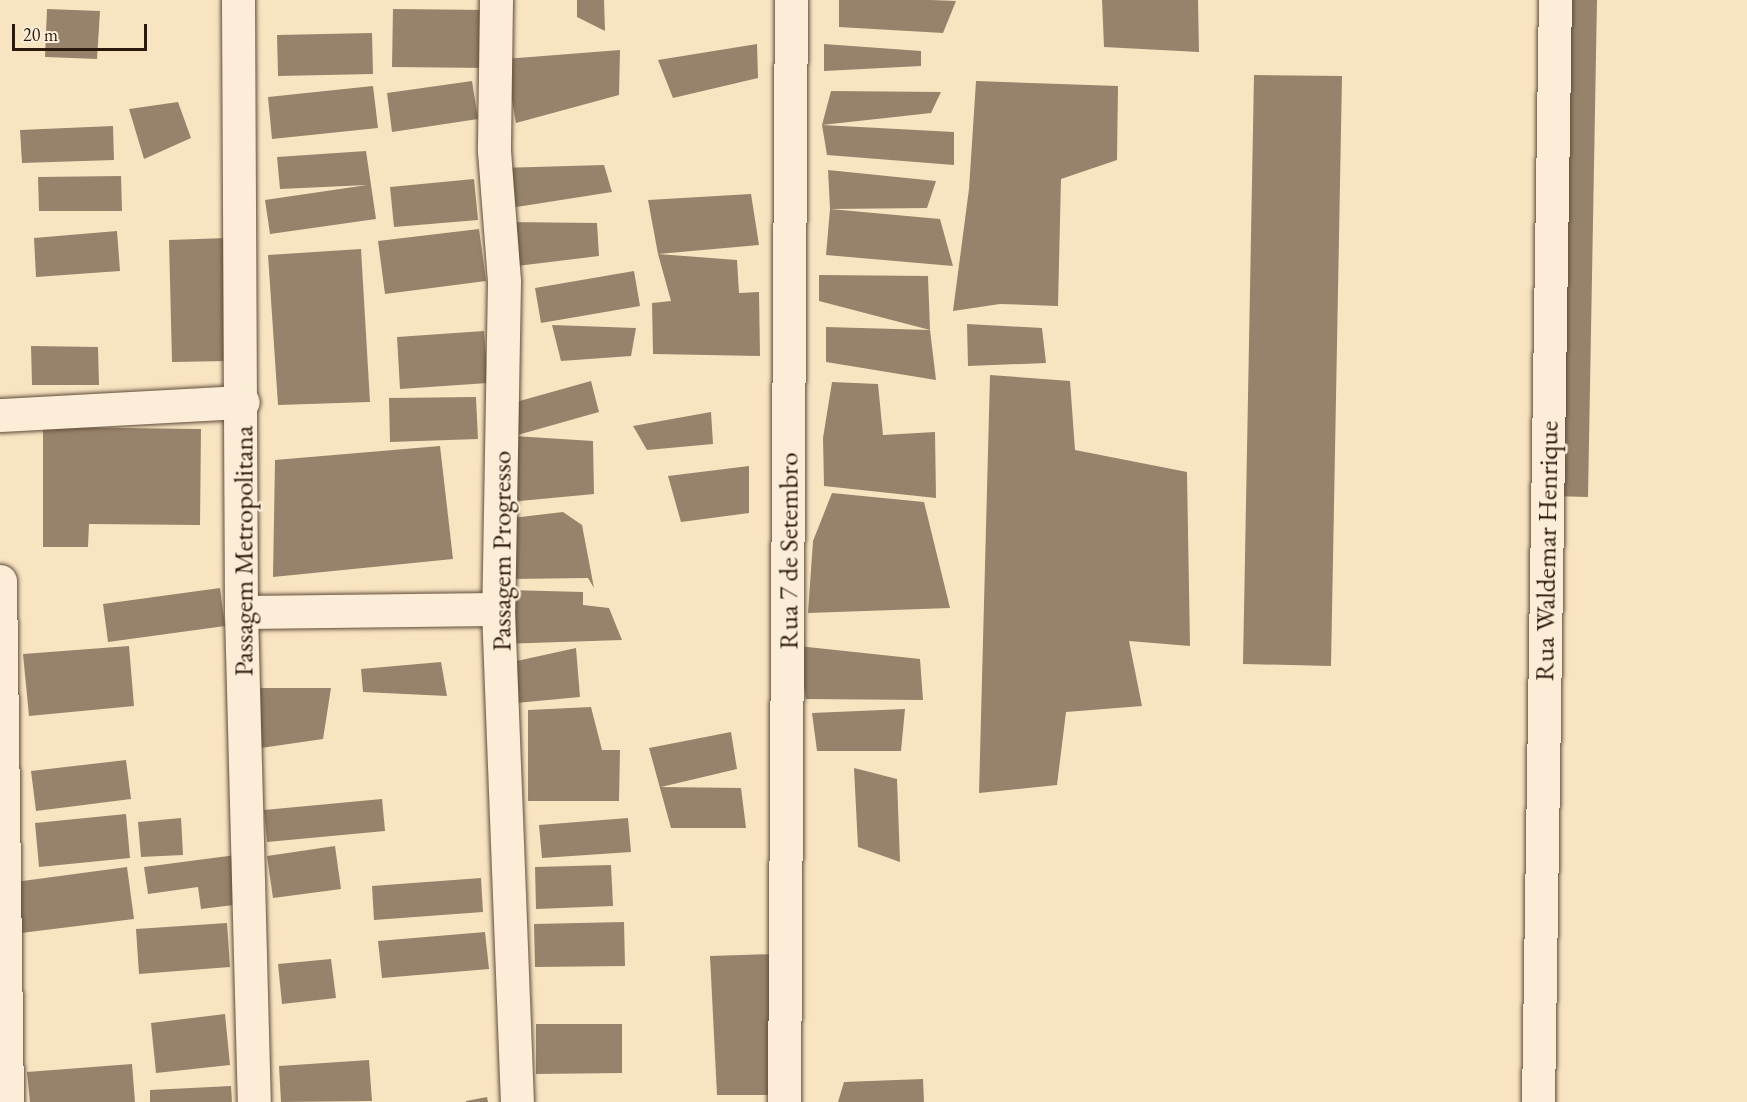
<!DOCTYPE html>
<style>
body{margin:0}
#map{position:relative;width:1747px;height:1102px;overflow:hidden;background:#f9e4c2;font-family:"EB Garamond",serif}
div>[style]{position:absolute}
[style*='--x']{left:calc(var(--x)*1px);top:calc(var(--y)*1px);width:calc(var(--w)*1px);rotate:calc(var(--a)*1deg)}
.building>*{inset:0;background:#97836b}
.roads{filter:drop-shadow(0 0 2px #5f4c3a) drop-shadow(0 0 2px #5f4c3a)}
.minor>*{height:33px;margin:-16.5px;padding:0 16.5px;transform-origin:16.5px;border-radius:16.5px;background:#fbedd7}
span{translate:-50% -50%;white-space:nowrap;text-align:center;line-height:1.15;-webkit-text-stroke:5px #fbedd7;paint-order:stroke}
.street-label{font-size:27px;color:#2c190d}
.scale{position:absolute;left:12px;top:24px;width:135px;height:27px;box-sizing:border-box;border:3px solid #2c190d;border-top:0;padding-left:8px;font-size:18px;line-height:21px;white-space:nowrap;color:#2c190d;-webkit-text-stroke:4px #fbedd7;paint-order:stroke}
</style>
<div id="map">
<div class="building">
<div style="clip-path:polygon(577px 0,604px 0,605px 31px,577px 17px)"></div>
<div style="clip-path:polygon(839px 0,931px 0,956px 1px,943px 33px,839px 27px)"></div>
<div style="clip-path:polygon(1102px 0,1198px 0,1199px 52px,1104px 47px)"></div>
<div style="clip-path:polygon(1561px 0,1597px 0,1588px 497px,1552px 496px)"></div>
<div style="clip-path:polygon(47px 9px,100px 11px,97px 59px,45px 57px)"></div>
<div style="clip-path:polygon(393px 9px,488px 10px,488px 68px,392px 67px)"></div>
<div style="clip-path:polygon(372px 33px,373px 74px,278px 76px,277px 35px)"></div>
<div style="clip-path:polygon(757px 44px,758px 78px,673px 98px,658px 60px)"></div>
<div style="clip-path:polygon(824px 44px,921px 51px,921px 66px,824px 71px)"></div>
<div style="clip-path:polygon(620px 50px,619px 95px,516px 123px,505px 59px)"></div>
<div style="clip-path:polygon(1254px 75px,1342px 76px,1331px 666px,1243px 664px)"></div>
<div style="clip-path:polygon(472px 81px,478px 119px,392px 132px,387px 93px)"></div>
<div style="clip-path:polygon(976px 81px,1118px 86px,1117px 160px,1061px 179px,1058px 306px,1000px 304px,953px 311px,969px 189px)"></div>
<div style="clip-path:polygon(373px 86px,378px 128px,272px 139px,268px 97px)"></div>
<div style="clip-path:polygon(831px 91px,941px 92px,931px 113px,822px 125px)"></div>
<div style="clip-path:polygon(178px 102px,191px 138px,144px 159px,129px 109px)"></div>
<div style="clip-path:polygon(822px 125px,954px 132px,954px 165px,827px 155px)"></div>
<div style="clip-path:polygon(113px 126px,114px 160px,22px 163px,20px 130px)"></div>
<div style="clip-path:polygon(366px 151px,376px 219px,270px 234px,265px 200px,367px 185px,280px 189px,277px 157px)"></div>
<div style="clip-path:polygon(604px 165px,612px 192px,510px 208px,500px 168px)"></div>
<div style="clip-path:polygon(828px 170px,936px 181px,927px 208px,830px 209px,940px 219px,953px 266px,826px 255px,830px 209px)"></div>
<div style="clip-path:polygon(121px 176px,122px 211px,39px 211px,38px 177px)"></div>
<div style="clip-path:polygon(474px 179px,478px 220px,394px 227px,390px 187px)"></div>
<div style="clip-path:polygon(751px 194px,759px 245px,658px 254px,648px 200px)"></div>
<div style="clip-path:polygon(506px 222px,597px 223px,599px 256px,509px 267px)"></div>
<div style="clip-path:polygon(479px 229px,486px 281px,385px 294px,378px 241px)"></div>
<div style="clip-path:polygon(117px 231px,120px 271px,36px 277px,34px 238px)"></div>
<div style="clip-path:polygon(226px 238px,228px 361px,172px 362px,169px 240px)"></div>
<div style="clip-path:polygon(361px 249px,370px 402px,278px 405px,268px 255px)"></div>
<div style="clip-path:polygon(658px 254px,737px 260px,739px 293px,759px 292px,760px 356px,653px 354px,652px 303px,671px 301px)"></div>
<div style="clip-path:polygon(634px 271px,640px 306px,541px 323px,535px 288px)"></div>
<div style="clip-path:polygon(819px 275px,928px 276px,930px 330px,819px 301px)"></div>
<div style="clip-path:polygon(967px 324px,1042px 328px,1046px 363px,968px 366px)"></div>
<div style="clip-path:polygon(552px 325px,636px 328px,631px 356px,561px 361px)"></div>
<div style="clip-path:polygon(826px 327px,930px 330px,936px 380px,826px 362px)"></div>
<div style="clip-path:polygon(484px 331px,488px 383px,400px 389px,397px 337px)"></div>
<div style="clip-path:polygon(31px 346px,98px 347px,99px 385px,32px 385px)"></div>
<div style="clip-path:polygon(990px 375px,1070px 381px,1075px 450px,1187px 472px,1190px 646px,1129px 641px,1142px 706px,1066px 712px,1057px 785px,979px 793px)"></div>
<div style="clip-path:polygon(591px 381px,599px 412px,514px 436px,593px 441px,594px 494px,509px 502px,505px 405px)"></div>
<div style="clip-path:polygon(832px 382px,878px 384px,883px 435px,935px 432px,936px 498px,824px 486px,823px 438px)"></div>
<div style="clip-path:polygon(476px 397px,478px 439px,390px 442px,389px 398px)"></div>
<div style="clip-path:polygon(711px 412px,713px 444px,647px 450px,633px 426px)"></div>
<div style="clip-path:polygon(43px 427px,201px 429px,200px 525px,89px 524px,88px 547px,43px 547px)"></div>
<div style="clip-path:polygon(440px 446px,453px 559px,273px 577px,275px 460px)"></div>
<div style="clip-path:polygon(749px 466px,749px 513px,681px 522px,668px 476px)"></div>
<div style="clip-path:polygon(832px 493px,924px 502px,950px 608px,808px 613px,813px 541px)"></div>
<div style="clip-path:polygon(563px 512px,582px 525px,594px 588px,588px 578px,512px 579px,512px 518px)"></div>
<div style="clip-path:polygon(220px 588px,225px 626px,108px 642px,103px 604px)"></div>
<div style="clip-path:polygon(504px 590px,583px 592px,583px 605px,609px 608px,622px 640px,504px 644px)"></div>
<div style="clip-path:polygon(129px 646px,134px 706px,29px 716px,23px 654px)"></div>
<div style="clip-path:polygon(798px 646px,920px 659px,923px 700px,806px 699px)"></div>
<div style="clip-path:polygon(576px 648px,580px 697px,505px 704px,512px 662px)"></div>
<div style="clip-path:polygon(441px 662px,447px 696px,363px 692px,361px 669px)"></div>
<div style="clip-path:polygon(249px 688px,331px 688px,323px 739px,254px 749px)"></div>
<div style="clip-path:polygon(591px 707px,602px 750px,620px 750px,619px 801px,528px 801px,528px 710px)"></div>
<div style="clip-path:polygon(905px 709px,901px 751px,817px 751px,812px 713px)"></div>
<div style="clip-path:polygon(731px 732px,737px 769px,661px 787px,741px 788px,746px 828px,671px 828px,649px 748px)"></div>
<div style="clip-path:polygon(126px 760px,131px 799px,36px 811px,31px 771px)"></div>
<div style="clip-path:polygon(854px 768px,897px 779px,900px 862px,858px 847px)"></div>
<div style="clip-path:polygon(382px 799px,385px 831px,267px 842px,264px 810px)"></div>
<div style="clip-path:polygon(126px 814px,130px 858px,39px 867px,35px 823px)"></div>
<div style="clip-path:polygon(181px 818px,183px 855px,141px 857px,138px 822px)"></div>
<div style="clip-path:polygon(628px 818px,631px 852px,542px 858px,539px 825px)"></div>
<div style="clip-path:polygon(335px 846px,341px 889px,273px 898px,267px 856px)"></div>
<div style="clip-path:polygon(236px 855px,242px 904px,201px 909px,198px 887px,148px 894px,144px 867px)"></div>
<div style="clip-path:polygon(611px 865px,613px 906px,536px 909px,535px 867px)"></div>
<div style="clip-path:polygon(127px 867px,134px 919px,21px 933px,15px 882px)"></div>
<div style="clip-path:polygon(481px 878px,483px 912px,374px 920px,372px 886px)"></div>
<div style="clip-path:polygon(624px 922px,625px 966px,535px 967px,534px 924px)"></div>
<div style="clip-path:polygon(227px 923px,230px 967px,139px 974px,136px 929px)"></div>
<div style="clip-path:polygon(485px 932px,489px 969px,382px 978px,378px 941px)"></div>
<div style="clip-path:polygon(774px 954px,777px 1095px,717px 1095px,710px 956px)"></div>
<div style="clip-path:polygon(331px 959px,336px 998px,282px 1004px,278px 964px)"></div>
<div style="clip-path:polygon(225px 1014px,230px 1065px,156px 1073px,151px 1023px)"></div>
<div style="clip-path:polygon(536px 1024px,622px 1024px,622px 1073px,536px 1074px)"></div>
<div style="clip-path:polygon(369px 1060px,372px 1101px,281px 1102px,279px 1066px)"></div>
<div style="clip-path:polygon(132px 1064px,135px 1102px,30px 1102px,27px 1072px)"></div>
<div style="clip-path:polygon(923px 1079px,924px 1102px,838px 1102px,844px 1082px)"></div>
<div style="clip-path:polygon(231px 1086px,232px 1102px,150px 1102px,150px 1090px)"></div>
<div style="clip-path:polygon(487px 1097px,488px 1102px,466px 1102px,466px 1101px)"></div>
</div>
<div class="roads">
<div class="minor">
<div style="--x:238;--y:0;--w:612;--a:89.72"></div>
<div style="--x:241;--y:612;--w:490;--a:88.5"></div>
<div style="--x:496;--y:0;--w:151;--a:90.8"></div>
<div style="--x:494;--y:151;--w:130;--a:85.6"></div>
<div style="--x:504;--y:281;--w:328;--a:91"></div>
<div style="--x:498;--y:609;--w:493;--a:87.8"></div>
<div style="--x:0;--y:415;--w:243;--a:-3.1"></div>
<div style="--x:0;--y:581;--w:521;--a:89.23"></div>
<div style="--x:241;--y:612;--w:257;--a:-0.7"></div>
<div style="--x:784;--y:1102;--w:1102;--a:-89.64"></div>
<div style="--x:1538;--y:1102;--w:1102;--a:-89.12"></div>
</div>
</div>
<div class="street-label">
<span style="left:243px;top:551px;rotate:-90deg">Passagem Metropolitana</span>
<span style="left:501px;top:551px;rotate:-90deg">Passagem Progresso</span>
<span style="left:788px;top:551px;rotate:-90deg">Rua 7 de Setembro</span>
<span style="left:1546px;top:551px;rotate:-89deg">Rua Waldemar Henrique</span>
</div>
<div class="scale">20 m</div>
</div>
